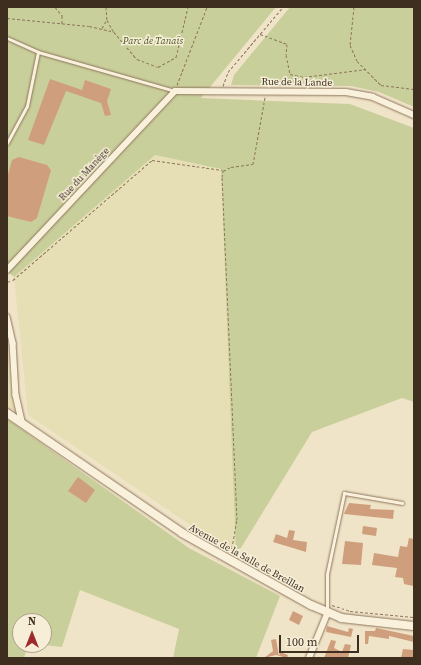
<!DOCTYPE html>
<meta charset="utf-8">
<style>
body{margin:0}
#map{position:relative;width:421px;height:665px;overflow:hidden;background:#f0e4c8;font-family:"Source Serif 4",serif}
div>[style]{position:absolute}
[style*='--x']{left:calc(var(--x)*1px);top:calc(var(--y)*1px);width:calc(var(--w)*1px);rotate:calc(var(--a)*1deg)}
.farmland>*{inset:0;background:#e6deb5}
.green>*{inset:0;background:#c9cf9b}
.building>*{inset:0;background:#cf9f7d}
.path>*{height:1px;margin-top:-0.5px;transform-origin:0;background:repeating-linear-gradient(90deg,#8d765c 0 3px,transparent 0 5px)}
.roads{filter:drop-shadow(0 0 1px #8d765c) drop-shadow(0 0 1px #8d765c)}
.lane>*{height:3px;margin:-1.5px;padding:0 1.5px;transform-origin:1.5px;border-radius:1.5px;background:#faf1dc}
.street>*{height:5.5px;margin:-2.75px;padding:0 2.75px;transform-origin:2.75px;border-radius:2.75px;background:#faf1dc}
.secondary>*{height:8px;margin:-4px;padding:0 4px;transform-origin:4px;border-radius:4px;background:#faf1dc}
span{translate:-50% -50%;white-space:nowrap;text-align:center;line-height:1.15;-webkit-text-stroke:3px #f7eed8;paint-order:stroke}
.park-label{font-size:10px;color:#4d5a26;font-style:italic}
.street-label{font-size:10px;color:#3d2e20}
.frame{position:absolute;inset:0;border:8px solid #3d2e20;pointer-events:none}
.north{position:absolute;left:12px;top:613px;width:40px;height:40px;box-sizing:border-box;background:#f7eed8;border:1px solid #ada18e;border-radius:50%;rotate:0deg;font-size:11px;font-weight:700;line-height:16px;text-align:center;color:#3d2e20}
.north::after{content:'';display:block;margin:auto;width:14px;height:18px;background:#9e2a2b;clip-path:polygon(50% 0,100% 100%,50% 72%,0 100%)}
.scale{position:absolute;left:279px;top:635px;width:80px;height:18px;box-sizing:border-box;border:2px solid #3d2e20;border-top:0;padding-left:5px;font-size:12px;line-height:14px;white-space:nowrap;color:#3d2e20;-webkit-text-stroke:3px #f7eed8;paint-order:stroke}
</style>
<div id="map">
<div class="farmland">
<div style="clip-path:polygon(155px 155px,221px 169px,236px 556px,28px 415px,14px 277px)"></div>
<div style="clip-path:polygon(7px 339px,12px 395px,15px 411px,7px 406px)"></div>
</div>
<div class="green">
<div style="clip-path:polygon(7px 7px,276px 7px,201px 98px,350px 104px,414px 128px,414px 402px,402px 398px,312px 432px,236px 556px,221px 169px,155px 155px,14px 277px,7px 271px)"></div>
<div style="clip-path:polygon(290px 7px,414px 7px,414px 107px,379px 92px,351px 86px,231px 85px,234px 75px)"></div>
<div style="clip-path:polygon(7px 419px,189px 548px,280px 596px,256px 658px,173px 658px,179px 629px,80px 590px,62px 647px,44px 645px,44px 621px,20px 621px,20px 645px,28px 645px,24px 658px,7px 658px)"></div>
</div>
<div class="building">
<div style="clip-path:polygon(50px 79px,82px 90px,85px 80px,111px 89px,107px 101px,111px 115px,105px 116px,101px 103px,66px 91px,44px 145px,28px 140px)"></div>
<div style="clip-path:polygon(19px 157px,47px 165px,51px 170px,37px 218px,31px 222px,7px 216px,7px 178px,12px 160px)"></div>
<div style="clip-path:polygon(78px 477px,95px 490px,86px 503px,68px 491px)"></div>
<div style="clip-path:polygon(349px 503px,371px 505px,370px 509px,394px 510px,393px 519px,344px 514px)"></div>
<div style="clip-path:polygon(363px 526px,377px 528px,376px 536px,362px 534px)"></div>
<div style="clip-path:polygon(289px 530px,295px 531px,293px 540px,307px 542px,306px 552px,273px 542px,276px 534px,287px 538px)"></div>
<div style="clip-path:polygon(409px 538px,414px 539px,413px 586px,404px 584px,403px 578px,395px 577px,397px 568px,372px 565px,374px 553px,398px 557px,400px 546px,407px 547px)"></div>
<div style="clip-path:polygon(345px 541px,363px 543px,361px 565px,342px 564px)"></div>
<div style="clip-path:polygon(293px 611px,303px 616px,299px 625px,289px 620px)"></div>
<div style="clip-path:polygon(327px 626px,348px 632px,349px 628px,353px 629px,351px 637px,326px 632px)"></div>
<div style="clip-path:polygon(376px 628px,414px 636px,414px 642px,389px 636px,389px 639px,369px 636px,368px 644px,365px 644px,365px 631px,375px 631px)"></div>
<div style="clip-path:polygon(276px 639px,279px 656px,280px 652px,288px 655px,287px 658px,276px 655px,264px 658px,273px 651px,271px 640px)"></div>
<div style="clip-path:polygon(331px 640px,336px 641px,334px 648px,342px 652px,345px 644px,351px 645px,348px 658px,324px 658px)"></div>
<div style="clip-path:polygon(403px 649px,414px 650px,414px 658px,401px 658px)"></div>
</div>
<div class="path">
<div style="--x:55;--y:7;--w:11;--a:49"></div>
<div style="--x:62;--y:15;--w:10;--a:90"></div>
<div style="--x:106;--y:7;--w:13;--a:86"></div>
<div style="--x:107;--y:20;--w:13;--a:61"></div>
<div style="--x:354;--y:7;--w:38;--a:96"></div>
<div style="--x:350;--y:45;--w:17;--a:66"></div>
<div style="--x:357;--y:61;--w:34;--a:45"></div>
<div style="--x:381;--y:85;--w:33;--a:7"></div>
<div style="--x:7;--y:18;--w:82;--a:5.6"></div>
<div style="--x:89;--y:26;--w:26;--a:13"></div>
<div style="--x:114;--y:32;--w:35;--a:50"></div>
<div style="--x:137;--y:59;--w:22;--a:21"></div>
<div style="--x:158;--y:67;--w:21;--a:-29"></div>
<div style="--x:176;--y:57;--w:51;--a:-76.5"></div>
<div style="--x:102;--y:28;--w:8;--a:-60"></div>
<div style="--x:260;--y:34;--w:29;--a:20"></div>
<div style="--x:287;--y:44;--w:11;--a:95"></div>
<div style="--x:286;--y:55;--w:19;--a:78"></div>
<div style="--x:290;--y:74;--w:14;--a:12"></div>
<div style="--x:304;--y:77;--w:63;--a:-7.4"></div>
<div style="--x:177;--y:85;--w:84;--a:-69"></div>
<div style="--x:223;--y:86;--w:15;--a:-70"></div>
<div style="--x:228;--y:72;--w:85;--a:-49.8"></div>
<div style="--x:7;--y:282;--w:6;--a:-18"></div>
<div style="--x:13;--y:280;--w:184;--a:-40.8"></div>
<div style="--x:152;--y:160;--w:71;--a:8.1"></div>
<div style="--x:231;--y:553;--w:34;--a:-80"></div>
<div style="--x:237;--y:520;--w:343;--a:-92.5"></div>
<div style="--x:222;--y:177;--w:6;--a:-81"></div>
<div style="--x:223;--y:171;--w:9;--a:-27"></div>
<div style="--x:231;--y:167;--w:22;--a:-8"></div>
<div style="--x:253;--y:164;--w:68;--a:-79.8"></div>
<div style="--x:332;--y:605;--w:19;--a:18"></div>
<div style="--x:350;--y:611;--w:64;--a:5.4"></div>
</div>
<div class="roads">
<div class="lane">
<div style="--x:7;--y:38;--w:34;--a:24"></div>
<div style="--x:38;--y:52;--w:142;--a:15.9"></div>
<div style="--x:7;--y:143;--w:42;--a:-61.6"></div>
<div style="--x:27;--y:106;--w:55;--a:-78.5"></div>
<div style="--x:327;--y:611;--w:37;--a:-90"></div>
<div style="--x:327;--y:574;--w:83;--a:-78.1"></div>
<div style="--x:344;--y:493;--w:59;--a:9.8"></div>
</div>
<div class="street">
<div style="--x:7;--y:270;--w:245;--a:-46.8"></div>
<div style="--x:175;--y:91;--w:171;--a:0.3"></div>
<div style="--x:346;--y:92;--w:27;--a:10"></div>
<div style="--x:373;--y:97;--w:45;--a:23.7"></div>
<div style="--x:7;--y:317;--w:27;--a:77"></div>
<div style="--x:13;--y:343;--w:52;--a:86.7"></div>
<div style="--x:16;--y:395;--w:28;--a:77"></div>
<div style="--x:309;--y:658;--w:50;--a:-67.6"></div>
</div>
<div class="secondary">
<div style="--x:7;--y:413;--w:212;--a:34.4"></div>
<div style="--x:182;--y:533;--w:148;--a:29.2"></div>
<div style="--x:311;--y:605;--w:33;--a:23"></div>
<div style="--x:341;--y:618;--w:73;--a:6.3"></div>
</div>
</div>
<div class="park-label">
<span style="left:153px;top:41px">Parc de Tanaïs</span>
</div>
<div class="street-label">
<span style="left:297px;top:82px;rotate:1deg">Rue de la Lande</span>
<span style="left:84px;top:174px;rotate:-47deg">Rue du Manège</span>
<span style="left:247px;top:558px;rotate:29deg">Avenue de la Salle de Breillan</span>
</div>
<div class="frame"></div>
<div class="north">N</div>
<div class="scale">100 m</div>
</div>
